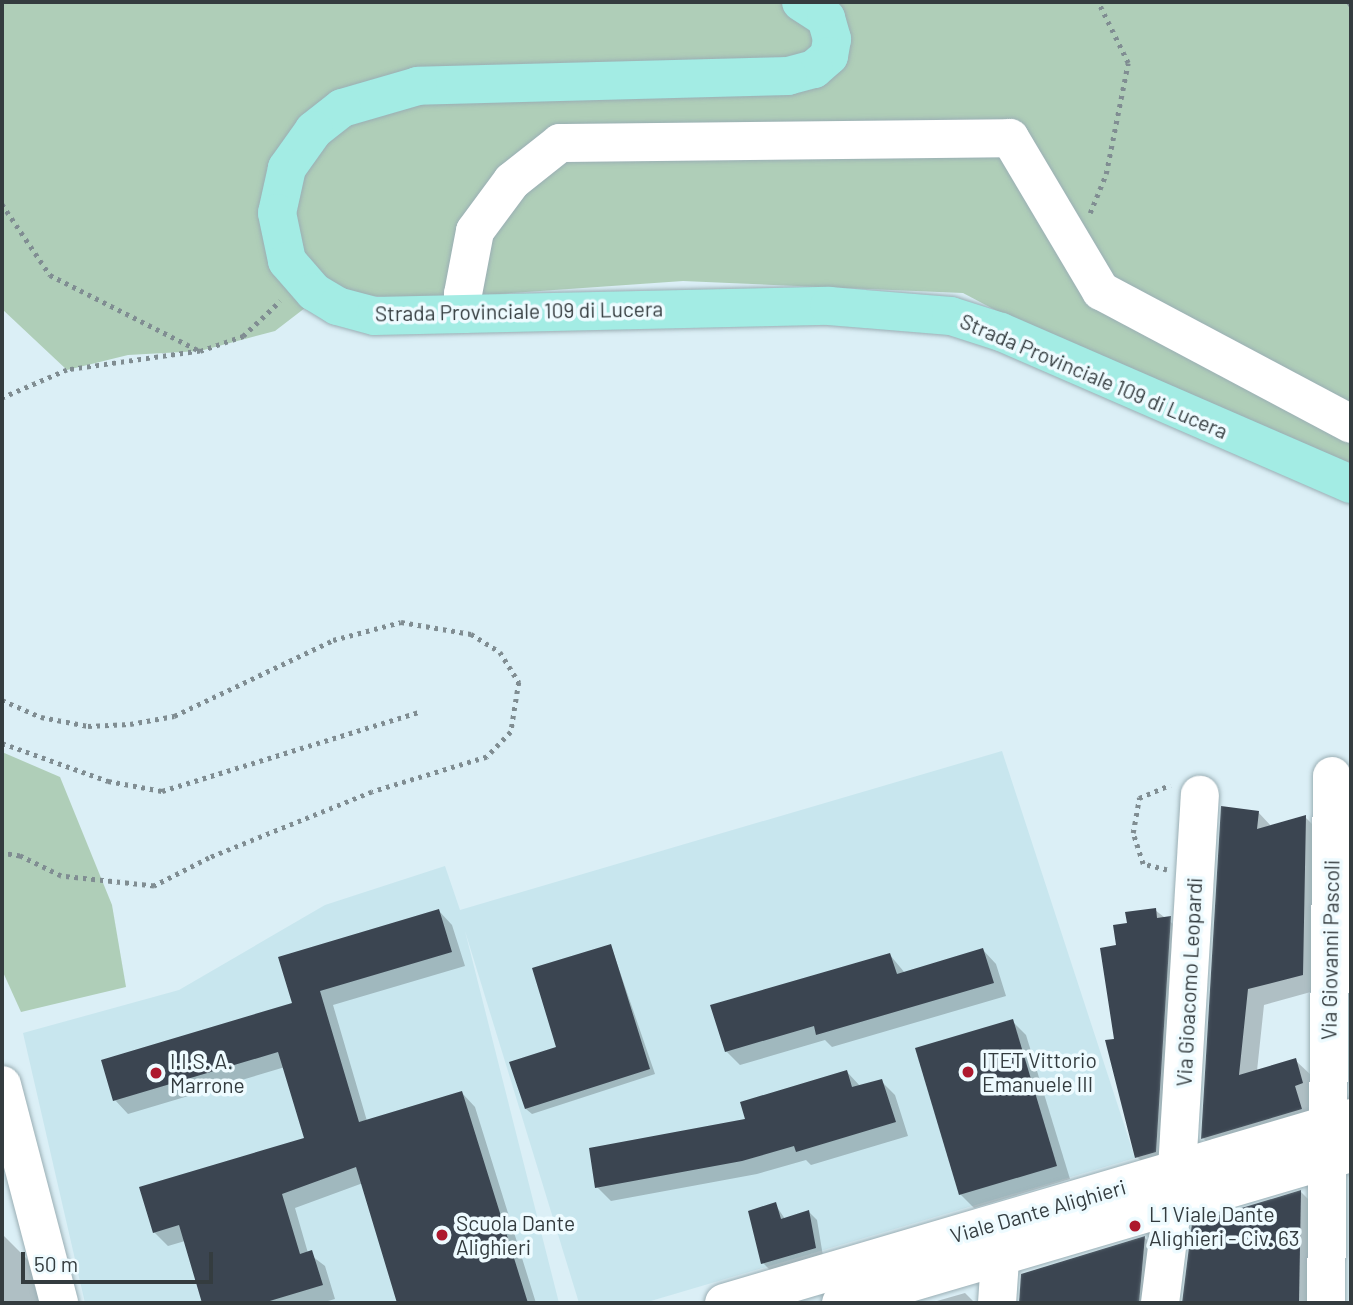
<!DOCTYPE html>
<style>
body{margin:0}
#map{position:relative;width:1353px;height:1305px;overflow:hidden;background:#dbeff6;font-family:Barlow,sans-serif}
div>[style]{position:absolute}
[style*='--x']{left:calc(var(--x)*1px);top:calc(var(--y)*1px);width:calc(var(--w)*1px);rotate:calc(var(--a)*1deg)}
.built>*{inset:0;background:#c8e6ee}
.green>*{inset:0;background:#afceb8}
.shadow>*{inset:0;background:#0003}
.building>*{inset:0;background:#3b4551}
.path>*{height:4.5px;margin-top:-2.25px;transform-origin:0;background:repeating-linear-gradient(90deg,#808d92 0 3.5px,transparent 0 8.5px)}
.roads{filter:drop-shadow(0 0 2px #9aaeb4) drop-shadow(0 0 2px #9aaeb4)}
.minor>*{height:38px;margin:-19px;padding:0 19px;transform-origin:19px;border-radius:19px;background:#fff}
.major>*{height:38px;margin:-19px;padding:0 19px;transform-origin:19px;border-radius:19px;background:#a3ece4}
.dots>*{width:19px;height:19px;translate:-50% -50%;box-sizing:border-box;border:4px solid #eefbff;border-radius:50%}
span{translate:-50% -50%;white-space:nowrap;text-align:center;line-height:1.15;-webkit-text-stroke:7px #eefbff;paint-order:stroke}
.street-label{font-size:21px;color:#343c3f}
.poi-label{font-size:21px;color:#343c3f}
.left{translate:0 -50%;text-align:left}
.frame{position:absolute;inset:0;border:4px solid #343c3f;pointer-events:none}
.scale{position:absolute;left:21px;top:1252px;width:192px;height:32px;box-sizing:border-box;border:4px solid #343c3f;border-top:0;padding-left:9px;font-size:21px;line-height:24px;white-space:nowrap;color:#343c3f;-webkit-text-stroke:5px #eefbff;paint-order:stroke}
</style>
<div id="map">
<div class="built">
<div style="clip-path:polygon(1002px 751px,1135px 1158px,644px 1303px,579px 1303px,465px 931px,559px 1303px,85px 1303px,23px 1033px,179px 990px,325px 905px,445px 866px,460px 910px)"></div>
</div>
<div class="green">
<div style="clip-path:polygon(2px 2px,1351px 2px,1351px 469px,1065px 347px,963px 293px,683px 281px,412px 300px,327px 291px,275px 331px,200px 351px,128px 355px,67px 370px,2px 309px)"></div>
<div style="clip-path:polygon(2px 752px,60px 777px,112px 905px,126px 987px,21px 1012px,2px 970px)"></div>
</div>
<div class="shadow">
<div style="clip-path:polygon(1258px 812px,1272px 827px,1305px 817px,1321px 833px,1318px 990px,1264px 1005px,1257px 1071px,1295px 1060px,1312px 1076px,1317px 1125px,1218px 1154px,1203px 1138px)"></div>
<div style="clip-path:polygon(1155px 910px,1186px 934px,1172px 1168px,1153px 1173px,1137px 1157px,1107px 1041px,1116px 1040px,1118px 946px,1129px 924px)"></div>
<div style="clip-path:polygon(439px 911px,452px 925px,465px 966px,333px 1005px,367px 1121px,462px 1093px,475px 1107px,536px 1303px,398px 1303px,363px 1183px,295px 1208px,308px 1253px,325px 1266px,335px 1299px,321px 1303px,192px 1303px,203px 1300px,185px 1241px,168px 1246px,154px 1232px,306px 1139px,285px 1067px,128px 1114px,115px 1100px,294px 1004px)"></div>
<div style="clip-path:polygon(611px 946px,655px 1074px,532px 1114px,526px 1109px)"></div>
<div style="clip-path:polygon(983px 950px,996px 964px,1006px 996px,832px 1047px,825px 1040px,740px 1065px,726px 1051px,890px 955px,905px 973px)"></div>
<div style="clip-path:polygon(1012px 1021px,1026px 1035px,1070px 1179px,974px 1208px,960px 1194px)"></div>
<div style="clip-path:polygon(847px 1072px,861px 1087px,881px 1081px,895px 1095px,908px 1136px,811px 1165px,806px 1160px,757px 1174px,611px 1201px,597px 1187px)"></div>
<div style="clip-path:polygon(1351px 1178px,1351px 1303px,1350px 1303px)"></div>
<div style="clip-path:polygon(1301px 1192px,1319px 1210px,1317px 1303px,1184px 1303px,1194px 1224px)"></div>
<div style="clip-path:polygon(775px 1204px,785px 1219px,809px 1212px,817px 1220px,823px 1256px,771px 1271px,763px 1263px)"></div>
<div style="clip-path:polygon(2px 1234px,28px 1260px,41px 1303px,2px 1303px)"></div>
<div style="clip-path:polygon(1145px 1238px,1163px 1256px,1159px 1303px,1021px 1303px,1023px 1275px)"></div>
<div style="clip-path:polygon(965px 1293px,975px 1303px,930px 1303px)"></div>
</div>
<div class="building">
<div style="clip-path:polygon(1221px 806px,1259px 811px,1257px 829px,1306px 815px,1303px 975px,1248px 989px,1239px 1075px,1296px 1058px,1303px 1083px,1295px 1086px,1302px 1109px,1201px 1139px)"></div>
<div style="clip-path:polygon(1156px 908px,1157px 918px,1171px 916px,1156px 1152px,1135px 1158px,1105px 1040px,1114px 1039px,1100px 948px,1116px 945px,1113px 925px,1127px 923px,1125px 912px)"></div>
<div style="clip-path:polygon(439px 909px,452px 952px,320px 991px,359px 1122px,462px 1091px,528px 1303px,397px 1303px,356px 1167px,282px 1194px,300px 1254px,312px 1250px,323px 1285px,263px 1303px,202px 1303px,179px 1225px,153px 1233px,139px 1187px,304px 1138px,278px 1052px,113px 1101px,101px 1060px,292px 1003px,278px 957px)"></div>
<div style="clip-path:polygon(611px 944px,650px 1069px,525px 1109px,509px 1062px,556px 1047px,532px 968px)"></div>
<div style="clip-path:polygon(983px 948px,994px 983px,816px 1035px,814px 1026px,725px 1052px,710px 1005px,890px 953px,897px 974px)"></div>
<div style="clip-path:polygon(1013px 1019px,1057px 1166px,959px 1195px,915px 1048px)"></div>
<div style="clip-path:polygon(847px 1070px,852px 1087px,882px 1079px,896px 1122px,796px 1152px,794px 1146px,742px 1161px,595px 1188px,589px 1148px,745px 1119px,740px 1102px)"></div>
<div style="clip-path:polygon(1301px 1190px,1299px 1303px,1182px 1303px,1192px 1223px)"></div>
<div style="clip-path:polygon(776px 1202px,781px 1219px,809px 1210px,816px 1248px,761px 1264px,748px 1211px)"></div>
<div style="clip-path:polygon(1145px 1236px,1139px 1303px,1019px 1303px,1021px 1274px)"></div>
</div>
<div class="path">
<div style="--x:1349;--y:2;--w:4;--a:56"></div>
<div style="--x:2;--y:204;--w:86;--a:55.9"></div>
<div style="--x:50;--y:275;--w:168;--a:26.9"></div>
<div style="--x:200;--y:351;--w:134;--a:171.9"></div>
<div style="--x:67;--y:370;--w:71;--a:156.7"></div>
<div style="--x:1090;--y:213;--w:42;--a:-67.7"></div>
<div style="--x:1106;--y:174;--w:113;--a:-78.8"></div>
<div style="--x:1128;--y:63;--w:68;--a:-116.2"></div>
<div style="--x:200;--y:351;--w:46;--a:-19.2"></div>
<div style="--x:243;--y:336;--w:51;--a:-43.4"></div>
<div style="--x:2;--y:700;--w:43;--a:23.6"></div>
<div style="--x:41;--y:717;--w:48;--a:10.8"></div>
<div style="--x:88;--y:726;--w:42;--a:-2.7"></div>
<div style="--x:130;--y:724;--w:45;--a:-10.3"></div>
<div style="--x:174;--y:716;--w:176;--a:-25.5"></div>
<div style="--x:333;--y:640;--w:70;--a:-14.8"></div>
<div style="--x:401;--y:622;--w:71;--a:9.7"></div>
<div style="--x:471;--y:634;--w:34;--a:32"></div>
<div style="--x:500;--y:652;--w:36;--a:58"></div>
<div style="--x:519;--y:682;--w:51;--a:99.1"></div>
<div style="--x:511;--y:732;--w:35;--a:134"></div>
<div style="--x:487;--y:757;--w:120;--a:163.1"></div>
<div style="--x:372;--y:792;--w:176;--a:158"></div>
<div style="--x:209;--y:858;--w:62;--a:153"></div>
<div style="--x:154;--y:886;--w:94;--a:-173.9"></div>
<div style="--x:61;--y:876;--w:46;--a:-154"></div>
<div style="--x:20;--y:856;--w:18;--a:-171"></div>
<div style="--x:2;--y:743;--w:113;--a:19.7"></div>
<div style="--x:108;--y:781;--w:55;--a:10.5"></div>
<div style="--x:162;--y:791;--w:269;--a:-17.1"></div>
<div style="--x:1167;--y:870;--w:25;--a:-166"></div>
<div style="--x:1143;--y:864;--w:33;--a:-108"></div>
<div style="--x:1133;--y:833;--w:36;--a:-80"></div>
<div style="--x:1139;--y:798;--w:34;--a:-23"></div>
</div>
<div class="roads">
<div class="minor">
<div style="--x:464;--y:314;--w:20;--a:-93"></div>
<div style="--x:463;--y:294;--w:64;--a:-79.2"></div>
<div style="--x:475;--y:231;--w:62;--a:-53.5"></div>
<div style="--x:512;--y:181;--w:61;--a:-38.4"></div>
<div style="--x:560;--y:143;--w:450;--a:-0.6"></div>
<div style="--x:1010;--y:138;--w:178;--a:59.3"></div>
<div style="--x:1101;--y:291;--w:283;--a:28"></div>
<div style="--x:2;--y:1085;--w:225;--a:75.3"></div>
<div style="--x:724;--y:1303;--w:654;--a:-16.44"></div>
<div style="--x:841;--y:1303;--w:532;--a:-16.39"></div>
<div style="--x:997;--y:1303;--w:71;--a:-86"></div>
<div style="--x:1160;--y:1303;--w:135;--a:-82.8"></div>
<div style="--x:1177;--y:1169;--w:375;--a:-86.5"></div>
<div style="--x:1326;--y:1303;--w:527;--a:-89.35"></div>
</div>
<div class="major">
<div style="--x:801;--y:2;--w:30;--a:33"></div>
<div style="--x:826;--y:18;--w:22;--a:74"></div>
<div style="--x:832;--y:39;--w:17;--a:100"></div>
<div style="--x:829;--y:56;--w:20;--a:139"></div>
<div style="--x:814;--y:69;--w:27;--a:165"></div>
<div style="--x:788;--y:76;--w:370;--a:178.5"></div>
<div style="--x:418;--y:86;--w:79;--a:163.9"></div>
<div style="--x:342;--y:108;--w:36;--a:142"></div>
<div style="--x:314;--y:130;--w:47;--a:125.4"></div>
<div style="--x:287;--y:168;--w:46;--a:102.5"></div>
<div style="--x:277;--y:213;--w:49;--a:78.2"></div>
<div style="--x:287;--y:261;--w:41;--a:48.9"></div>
<div style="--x:314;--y:292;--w:27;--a:31"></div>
<div style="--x:337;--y:306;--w:39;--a:15"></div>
<div style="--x:375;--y:316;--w:454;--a:-1.3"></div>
<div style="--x:829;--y:306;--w:122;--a:4.7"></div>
<div style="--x:951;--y:316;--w:52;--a:17.7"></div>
<div style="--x:1001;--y:332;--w:382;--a:23.5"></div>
</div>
</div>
<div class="dots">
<div style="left:968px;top:1072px;background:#ad192e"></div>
<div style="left:156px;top:1073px;background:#ad192e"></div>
<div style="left:1135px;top:1226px;background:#ad192e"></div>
<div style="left:442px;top:1235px;background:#ad192e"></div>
</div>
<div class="street-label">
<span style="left:519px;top:311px;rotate:-1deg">Strada Provinciale 109 di Lucera</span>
<span style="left:1094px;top:376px;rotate:23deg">Strada Provinciale 109 di Lucera</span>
<span style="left:1330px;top:950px;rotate:-89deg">Via Giovanni Pascoli</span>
<span style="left:1189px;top:982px;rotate:-87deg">Via Gioacomo Leopardi</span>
<span style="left:1038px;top:1211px;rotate:-16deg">Viale Dante Alighieri</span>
</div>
<div class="poi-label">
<span class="left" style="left:982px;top:1072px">ITET Vittorio<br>Emanuele III</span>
<span class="left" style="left:170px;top:1073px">I.I.S. A.<br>Marrone</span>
<span class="left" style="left:1149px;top:1226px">L1 Viale Dante<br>Alighieri - Civ. 63</span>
<span class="left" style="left:456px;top:1235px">Scuola Dante<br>Alighieri</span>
</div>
<div class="frame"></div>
<div class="scale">50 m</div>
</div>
